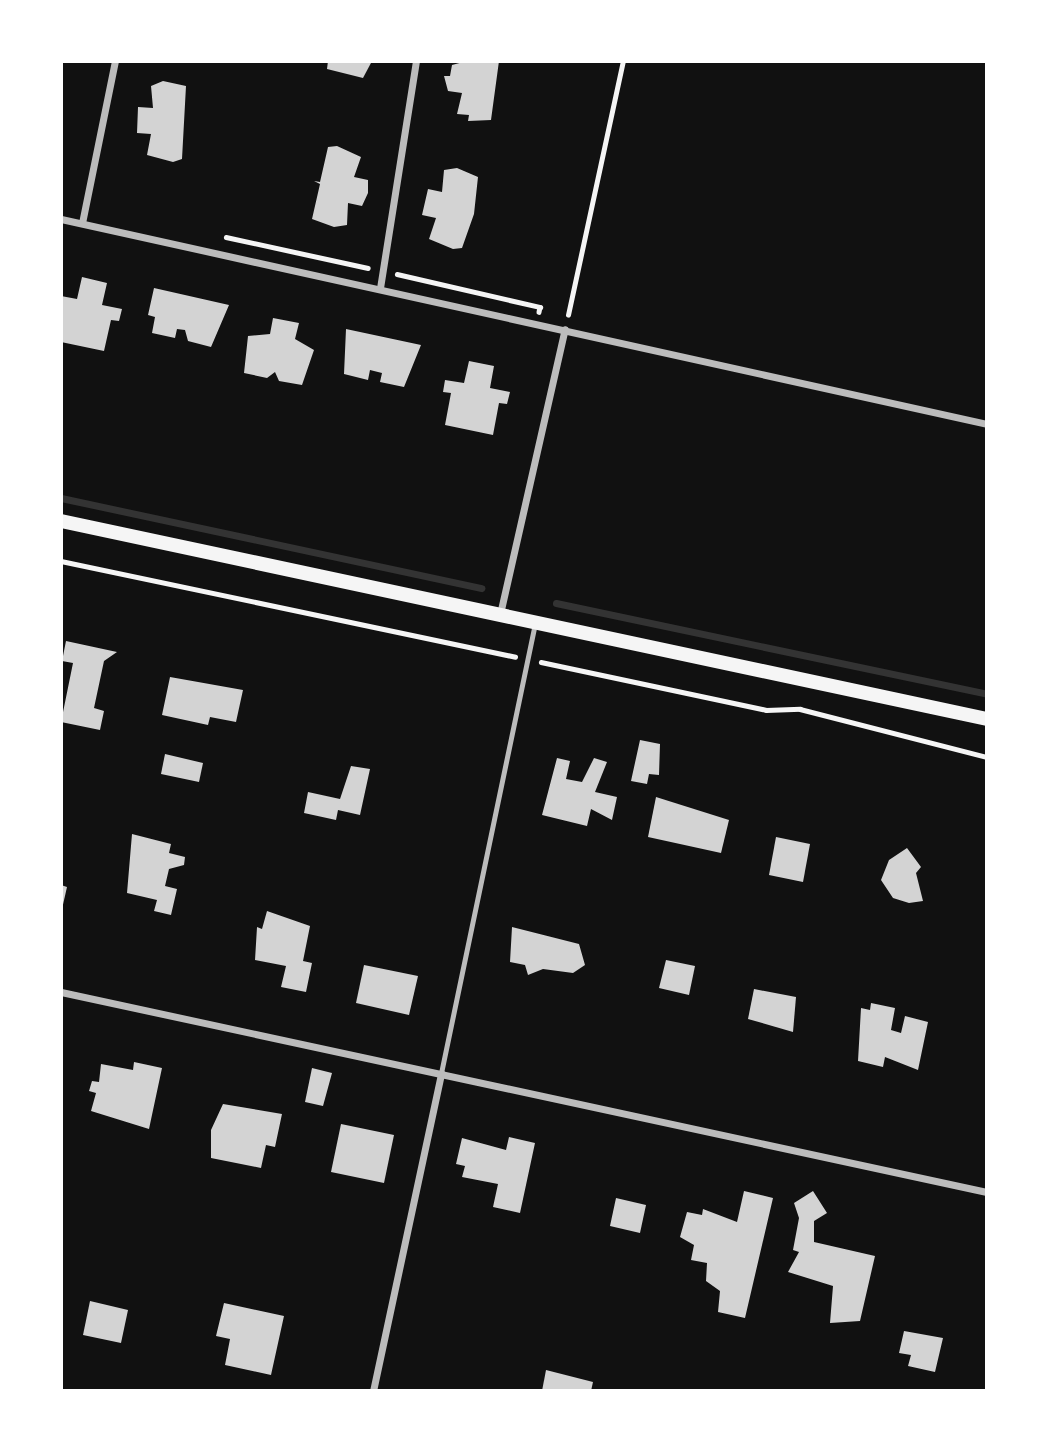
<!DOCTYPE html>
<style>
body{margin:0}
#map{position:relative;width:1048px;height:1452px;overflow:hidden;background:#111;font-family:"PT Serif",serif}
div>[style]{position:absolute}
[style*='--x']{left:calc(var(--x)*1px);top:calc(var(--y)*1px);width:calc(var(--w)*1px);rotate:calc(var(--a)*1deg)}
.stream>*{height:7px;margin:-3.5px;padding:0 3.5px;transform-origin:3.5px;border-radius:3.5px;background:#333}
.building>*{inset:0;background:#d3d3d3}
.path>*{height:4.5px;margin:-2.25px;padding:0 2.25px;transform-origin:2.25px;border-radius:2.25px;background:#f5f5f5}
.service>*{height:5px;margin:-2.5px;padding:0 2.5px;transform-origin:2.5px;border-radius:2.5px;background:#bcbcbc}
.minor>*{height:7px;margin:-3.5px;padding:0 3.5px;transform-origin:3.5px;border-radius:3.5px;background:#bcbcbc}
.secondary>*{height:14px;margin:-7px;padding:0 7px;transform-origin:7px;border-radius:7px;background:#f5f5f5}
span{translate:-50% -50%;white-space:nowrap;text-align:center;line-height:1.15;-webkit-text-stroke:6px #fff;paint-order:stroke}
.frame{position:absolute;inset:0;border:63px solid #fff;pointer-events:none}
</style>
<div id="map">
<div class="stream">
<div style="--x:61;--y:498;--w:430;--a:12.1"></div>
<div style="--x:556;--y:603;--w:441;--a:11.9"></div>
</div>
<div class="building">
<div style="clip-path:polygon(328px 61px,372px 61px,363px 78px,327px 69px)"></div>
<div style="clip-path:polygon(467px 61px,499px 61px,491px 120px,468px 121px,469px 115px,457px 114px,462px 93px,448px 91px,444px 76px,450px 76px,452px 65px)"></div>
<div style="clip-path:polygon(163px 81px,186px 86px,182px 159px,173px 162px,147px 155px,151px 134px,137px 133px,138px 107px,153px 108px,151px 86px)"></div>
<div style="clip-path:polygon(337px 146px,361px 157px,354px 177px,368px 180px,368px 193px,362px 206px,348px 203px,347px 225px,334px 227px,312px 219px,320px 184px,314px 181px,320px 182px,328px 147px)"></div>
<div style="clip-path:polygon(457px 168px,478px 177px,474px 214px,462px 248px,453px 249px,429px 239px,436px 218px,422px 215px,428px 189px,442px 192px,444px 170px)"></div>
<div style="clip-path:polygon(82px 277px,107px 283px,102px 305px,122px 309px,119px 321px,111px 320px,104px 351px,61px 342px,61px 296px,77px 299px)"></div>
<div style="clip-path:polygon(154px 288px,229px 305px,211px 347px,188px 341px,185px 330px,177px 329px,175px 338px,152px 333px,155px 317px,148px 315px)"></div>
<div style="clip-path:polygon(273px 318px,299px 323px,295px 339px,314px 350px,302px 385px,279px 381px,275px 372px,267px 378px,244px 373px,248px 336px,270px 334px)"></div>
<div style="clip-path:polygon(346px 329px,421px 345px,404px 387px,380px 382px,382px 373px,370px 370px,368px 380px,344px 374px)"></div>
<div style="clip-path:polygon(469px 361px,494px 366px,490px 388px,510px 392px,507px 404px,499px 403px,493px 435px,445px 425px,451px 393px,443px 392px,445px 380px,464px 383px)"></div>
<div style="clip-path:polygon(66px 641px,117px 652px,104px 661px,94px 708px,104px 711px,100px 730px,61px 722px,73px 663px,62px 661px)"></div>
<div style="clip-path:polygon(170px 677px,243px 690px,236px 722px,210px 717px,208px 725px,162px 715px)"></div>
<div style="clip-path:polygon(640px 740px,660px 744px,659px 775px,649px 774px,647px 784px,631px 781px)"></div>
<div style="clip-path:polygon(165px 754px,203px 763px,199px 782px,161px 774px)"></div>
<div style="clip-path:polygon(557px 758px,570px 761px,566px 779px,582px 782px,594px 758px,607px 762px,595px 792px,617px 797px,612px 820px,591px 809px,587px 826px,542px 815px)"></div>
<div style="clip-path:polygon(351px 766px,370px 769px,360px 815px,338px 810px,336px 820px,304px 813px,308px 792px,340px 799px)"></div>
<div style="clip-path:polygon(656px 797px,729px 820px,721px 853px,648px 837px)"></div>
<div style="clip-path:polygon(132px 834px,171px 844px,169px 853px,185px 857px,184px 865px,169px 869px,165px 886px,177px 889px,171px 915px,154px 911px,157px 900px,127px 893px)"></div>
<div style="clip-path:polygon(776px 837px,810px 844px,803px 882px,769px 875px)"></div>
<div style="clip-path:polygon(907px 848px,921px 867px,916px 873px,923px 901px,909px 903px,893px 898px,881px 880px,889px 860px)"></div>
<div style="clip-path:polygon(61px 885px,67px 887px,62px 909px,61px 909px)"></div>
<div style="clip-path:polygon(267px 911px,310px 926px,303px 961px,312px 963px,306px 992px,281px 987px,286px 966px,255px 960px,257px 927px,262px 929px)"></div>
<div style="clip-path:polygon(512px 927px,579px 944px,585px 965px,573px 973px,543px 969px,528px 975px,525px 965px,510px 962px)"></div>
<div style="clip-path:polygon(666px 960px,695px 966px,689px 995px,659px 988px)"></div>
<div style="clip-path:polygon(364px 965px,418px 976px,409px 1015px,356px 1003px)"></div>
<div style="clip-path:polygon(754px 989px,796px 997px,793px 1032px,748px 1019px)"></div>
<div style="clip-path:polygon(871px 1003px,895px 1008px,891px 1030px,901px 1033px,905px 1016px,928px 1022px,918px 1070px,885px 1057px,883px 1067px,858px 1061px,861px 1008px,870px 1010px)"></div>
<div style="clip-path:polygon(134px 1062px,162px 1068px,149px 1129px,91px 1111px,96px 1093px,89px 1091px,92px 1081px,99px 1082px,101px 1064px,133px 1070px)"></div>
<div style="clip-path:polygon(312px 1068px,332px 1073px,323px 1106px,305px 1102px)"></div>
<div style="clip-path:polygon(223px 1104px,282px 1114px,275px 1147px,266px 1145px,261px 1168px,211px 1158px,211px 1130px)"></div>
<div style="clip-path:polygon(341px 1124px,394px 1135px,384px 1183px,331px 1172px)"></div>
<div style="clip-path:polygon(509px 1137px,535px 1143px,520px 1213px,493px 1207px,498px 1184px,462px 1177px,465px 1166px,456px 1164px,462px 1138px,506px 1150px)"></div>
<div style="clip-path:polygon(744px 1191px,773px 1198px,745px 1318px,718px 1312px,720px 1291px,706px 1281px,707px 1263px,691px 1260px,694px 1245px,680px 1237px,687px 1212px,702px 1215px,703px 1209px,737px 1222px)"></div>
<div style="clip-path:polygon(813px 1191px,827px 1213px,814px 1221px,814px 1242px,875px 1256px,860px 1321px,830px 1323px,833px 1286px,788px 1272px,799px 1252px,793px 1250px,799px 1218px,794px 1203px)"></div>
<div style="clip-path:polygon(616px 1198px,646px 1205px,640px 1233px,610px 1226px)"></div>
<div style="clip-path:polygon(90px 1301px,128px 1310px,121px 1343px,83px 1335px)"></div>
<div style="clip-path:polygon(224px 1303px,284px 1316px,271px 1375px,225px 1365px,230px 1339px,216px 1336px)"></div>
<div style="clip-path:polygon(904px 1331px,943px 1338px,935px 1372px,908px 1366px,911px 1355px,899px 1353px)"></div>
<div style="clip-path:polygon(546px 1370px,593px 1382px,591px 1391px,542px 1391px)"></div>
</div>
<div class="path">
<div style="--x:226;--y:237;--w:145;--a:12.3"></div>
<div style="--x:397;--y:274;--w:147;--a:13"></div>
<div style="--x:540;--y:307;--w:5;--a:101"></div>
<div style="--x:568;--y:315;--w:260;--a:-77.8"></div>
<div style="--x:61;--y:561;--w:464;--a:11.9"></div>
<div style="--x:541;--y:662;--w:230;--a:12"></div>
<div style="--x:766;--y:710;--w:34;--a:-2"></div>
<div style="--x:800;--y:709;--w:193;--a:14.4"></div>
</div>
<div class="service">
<div style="--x:441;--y:1073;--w:458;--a:-78.2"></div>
</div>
<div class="minor">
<div style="--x:61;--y:219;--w:948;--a:12.48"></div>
<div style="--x:82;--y:223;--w:165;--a:-78.5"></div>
<div style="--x:380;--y:288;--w:230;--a:-81"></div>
<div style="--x:500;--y:614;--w:292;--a:-77.2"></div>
<div style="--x:61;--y:992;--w:947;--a:12.19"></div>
<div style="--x:373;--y:1391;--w:325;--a:-77.9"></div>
</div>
<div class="secondary">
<div style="--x:61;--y:521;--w:947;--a:12.07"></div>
</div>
<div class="frame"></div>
</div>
